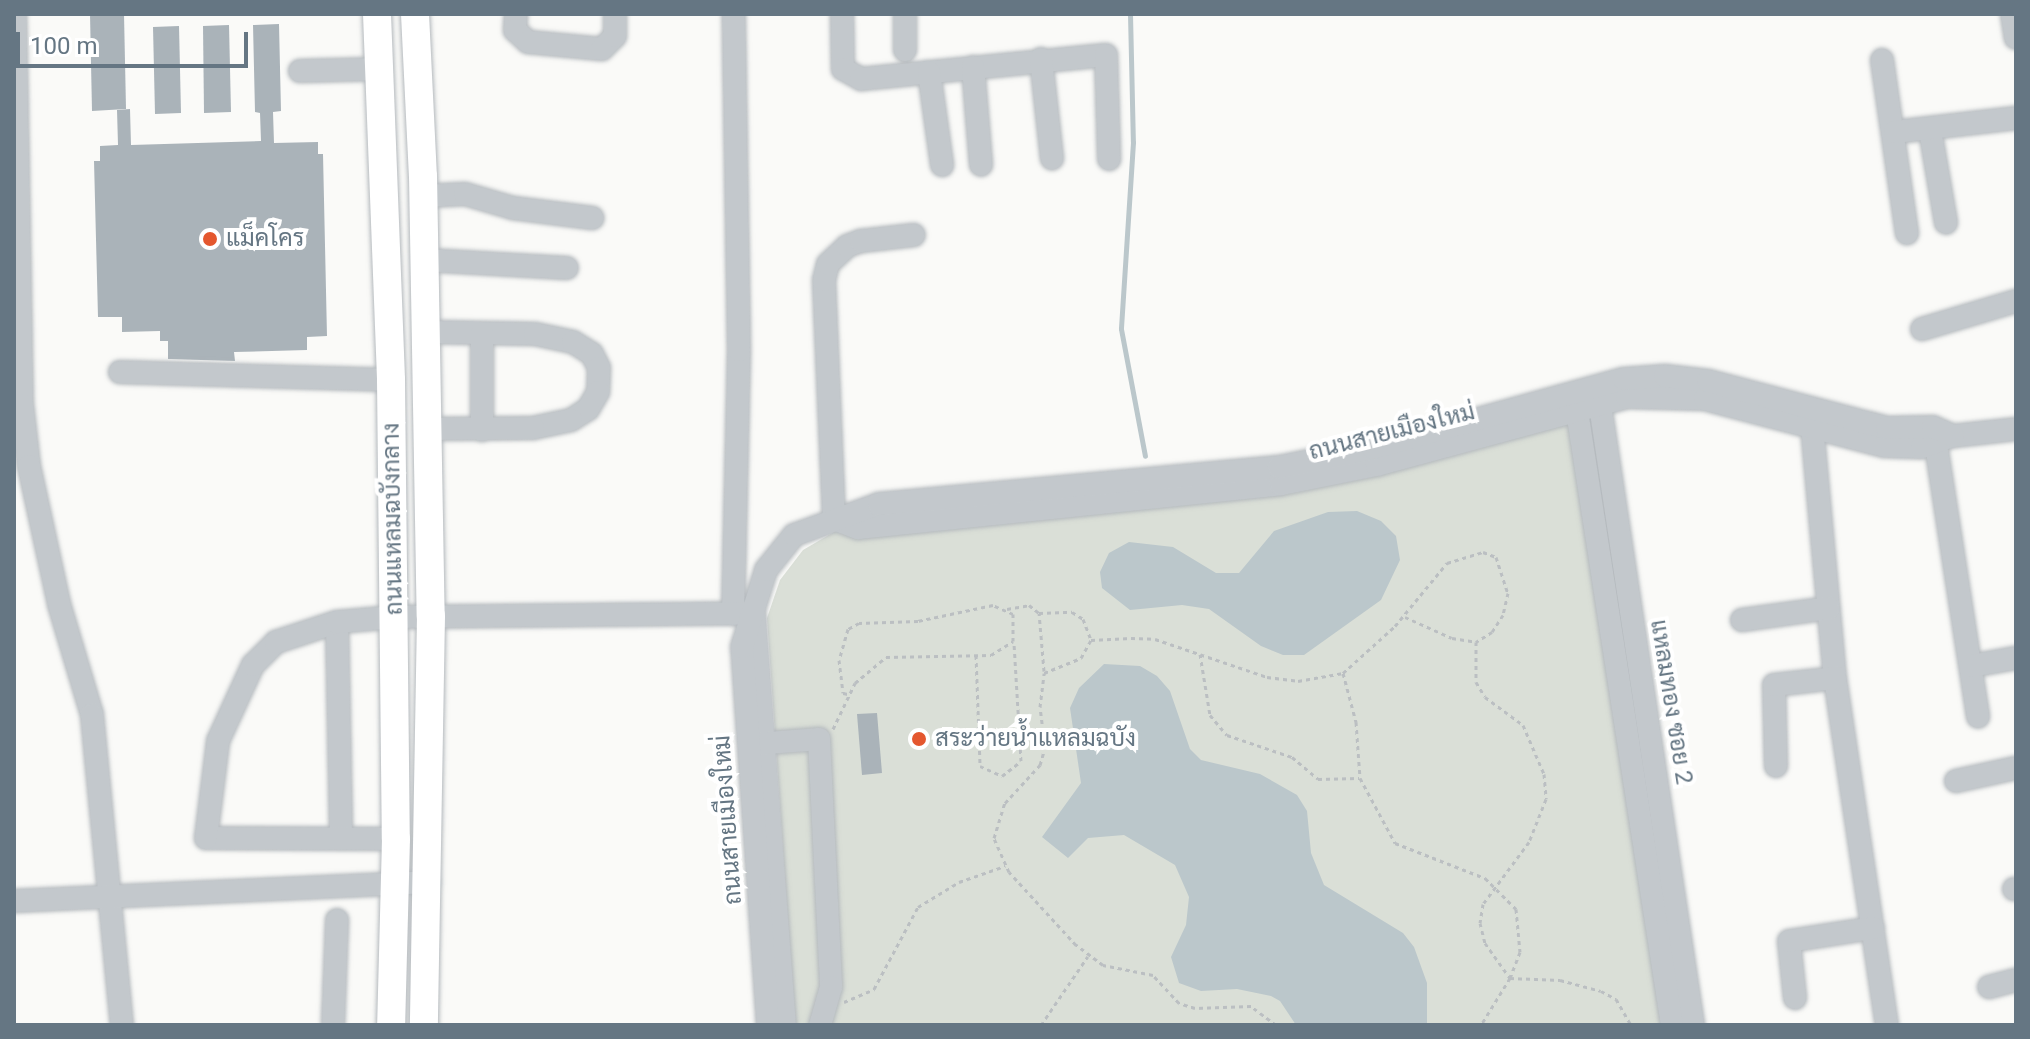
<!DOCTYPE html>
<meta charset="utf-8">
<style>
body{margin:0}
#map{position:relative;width:2030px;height:1039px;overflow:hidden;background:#fafaf8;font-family:Roboto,Sarabun,sans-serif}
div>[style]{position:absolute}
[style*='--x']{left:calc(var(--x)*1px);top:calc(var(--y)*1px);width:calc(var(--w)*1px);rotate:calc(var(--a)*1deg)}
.green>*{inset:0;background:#dadfd7}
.water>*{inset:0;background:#bbc7cb}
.stream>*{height:5px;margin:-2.5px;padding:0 2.5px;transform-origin:2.5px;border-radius:2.5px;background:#bbc7cb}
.building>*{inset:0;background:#aab3b9}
.path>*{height:3px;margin-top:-1.5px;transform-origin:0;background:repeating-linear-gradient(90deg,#bbbfc2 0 4px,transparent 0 8px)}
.roads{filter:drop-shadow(0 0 2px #b5babe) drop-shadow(0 0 2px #b5babe)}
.minor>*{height:22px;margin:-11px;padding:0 11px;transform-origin:11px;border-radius:11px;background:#c3c8cc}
.major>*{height:28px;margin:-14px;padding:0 14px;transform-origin:14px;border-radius:14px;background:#fff}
.dots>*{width:22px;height:22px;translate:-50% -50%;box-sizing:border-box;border:4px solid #fff;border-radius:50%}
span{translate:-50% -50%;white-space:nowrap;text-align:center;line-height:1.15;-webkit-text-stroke:8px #fff;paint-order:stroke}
.poi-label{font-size:24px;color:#657683}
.left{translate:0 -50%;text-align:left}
.street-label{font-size:24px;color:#657683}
.frame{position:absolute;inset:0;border:16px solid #657683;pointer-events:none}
.scale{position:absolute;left:16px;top:32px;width:232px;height:36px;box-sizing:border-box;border:4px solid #657683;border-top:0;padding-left:10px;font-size:24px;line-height:28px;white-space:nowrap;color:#657683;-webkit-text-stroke:6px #fff;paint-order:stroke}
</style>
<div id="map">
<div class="green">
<div style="clip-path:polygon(1577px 410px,1671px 1025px,795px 1025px,767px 618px,780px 580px,803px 550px,839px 529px)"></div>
</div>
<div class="water">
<div style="clip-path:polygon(1357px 511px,1381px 521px,1396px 536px,1400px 560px,1381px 600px,1304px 655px,1283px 655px,1261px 646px,1209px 609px,1182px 605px,1130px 610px,1102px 588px,1100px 572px,1109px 553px,1129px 542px,1173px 547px,1216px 573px,1239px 573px,1274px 531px,1328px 512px)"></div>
<div style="clip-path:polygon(1104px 664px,1140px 666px,1157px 676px,1170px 691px,1190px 749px,1201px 760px,1260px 774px,1297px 795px,1307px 811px,1311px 853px,1324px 885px,1403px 933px,1414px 947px,1427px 983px,1427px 1025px,1296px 1025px,1280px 1001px,1271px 996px,1237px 989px,1201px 991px,1179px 983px,1171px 957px,1186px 925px,1189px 897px,1175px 865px,1124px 835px,1088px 838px,1068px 858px,1042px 837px,1081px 783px,1070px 708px,1079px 688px)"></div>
</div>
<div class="stream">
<div style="--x:1130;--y:14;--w:128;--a:88.7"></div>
<div style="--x:1133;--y:142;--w:187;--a:93.7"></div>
<div style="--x:1121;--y:329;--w:129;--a:79.3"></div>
</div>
<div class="building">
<div style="clip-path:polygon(90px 14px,124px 14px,126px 109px,92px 111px)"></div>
<div style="clip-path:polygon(279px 24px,281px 111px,273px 112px,274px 143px,318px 142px,318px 154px,323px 154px,327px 336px,307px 337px,307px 350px,234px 352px,235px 361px,168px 359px,168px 341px,160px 341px,160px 331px,122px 332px,122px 317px,98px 317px,94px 161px,100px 161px,100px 146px,118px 145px,117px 110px,130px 109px,131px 145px,261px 141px,260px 113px,255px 112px,253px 25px)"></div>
<div style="clip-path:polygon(229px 25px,231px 112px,204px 113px,203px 26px)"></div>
<div style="clip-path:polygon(179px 26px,181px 113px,155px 114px,153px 27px)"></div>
<div style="clip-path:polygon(877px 713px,882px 773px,862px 775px,857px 714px)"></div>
</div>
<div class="path">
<div style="--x:1007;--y:609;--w:22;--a:-10"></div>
<div style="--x:1029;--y:605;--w:13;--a:39"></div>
<div style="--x:1405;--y:617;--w:51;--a:24.1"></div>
<div style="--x:1452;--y:638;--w:24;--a:9"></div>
<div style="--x:1200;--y:654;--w:62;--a:80.7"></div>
<div style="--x:1210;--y:715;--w:26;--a:50"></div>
<div style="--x:1227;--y:735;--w:69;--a:18.7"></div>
<div style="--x:1292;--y:757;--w:34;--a:40"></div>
<div style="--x:1318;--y:779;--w:41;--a:-1.4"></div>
<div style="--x:976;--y:655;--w:111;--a:87.9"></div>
<div style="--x:980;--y:766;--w:24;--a:24"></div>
<div style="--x:1002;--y:776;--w:24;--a:-38"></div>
<div style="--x:1021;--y:761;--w:119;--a:-93.4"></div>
<div style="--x:1044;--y:671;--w:58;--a:-94.9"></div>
<div style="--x:1039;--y:613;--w:33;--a:-2"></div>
<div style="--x:1072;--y:612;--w:13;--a:32"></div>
<div style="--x:1083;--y:619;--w:22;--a:69"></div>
<div style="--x:1343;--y:673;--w:51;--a:75.1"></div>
<div style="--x:1356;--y:722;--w:56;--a:85.9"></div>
<div style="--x:1360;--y:778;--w:74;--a:61.7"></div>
<div style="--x:1395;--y:843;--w:97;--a:21.3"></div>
<div style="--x:1485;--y:878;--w:44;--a:45"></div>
<div style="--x:1516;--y:909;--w:43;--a:84.7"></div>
<div style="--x:1520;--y:952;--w:28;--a:111"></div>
<div style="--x:1510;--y:978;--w:55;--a:121.7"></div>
<div style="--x:833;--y:729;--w:51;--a:-64.4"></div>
<div style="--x:855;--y:683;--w:40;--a:-40"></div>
<div style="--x:886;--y:657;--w:105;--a:-1.1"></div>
<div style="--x:991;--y:655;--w:26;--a:-32"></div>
<div style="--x:1013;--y:641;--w:27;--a:-90"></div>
<div style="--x:1013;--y:614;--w:22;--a:-156"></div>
<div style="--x:993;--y:605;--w:77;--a:168"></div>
<div style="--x:918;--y:621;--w:59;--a:178.1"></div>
<div style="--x:859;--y:623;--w:13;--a:151"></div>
<div style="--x:848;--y:629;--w:32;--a:106"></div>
<div style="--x:839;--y:660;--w:33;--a:83"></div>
<div style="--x:843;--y:693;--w:5;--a:11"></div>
<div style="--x:844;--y:1002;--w:33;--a:-23"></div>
<div style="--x:874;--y:989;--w:93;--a:-61.8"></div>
<div style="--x:918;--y:907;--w:48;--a:-31.4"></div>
<div style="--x:959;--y:882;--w:49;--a:-19.2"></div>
<div style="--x:1041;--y:1025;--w:83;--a:-55.7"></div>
<div style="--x:1276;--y:1025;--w:31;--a:-143"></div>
<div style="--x:1251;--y:1006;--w:56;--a:178"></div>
<div style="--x:1195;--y:1008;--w:17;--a:-163"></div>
<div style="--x:1179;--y:1003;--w:38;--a:-133"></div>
<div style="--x:1153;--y:975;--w:51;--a:-168.7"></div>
<div style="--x:1103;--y:965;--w:34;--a:-143"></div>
<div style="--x:1076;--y:945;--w:99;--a:-132.5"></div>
<div style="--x:1009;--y:872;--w:37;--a:-114"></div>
<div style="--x:994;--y:838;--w:37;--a:-73"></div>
<div style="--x:1005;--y:803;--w:52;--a:-47.4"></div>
<div style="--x:1040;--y:765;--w:19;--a:-74"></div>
<div style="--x:1045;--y:747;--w:40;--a:-97.1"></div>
<div style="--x:1040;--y:707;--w:34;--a:-83"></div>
<div style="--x:1044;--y:673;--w:40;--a:-22"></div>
<div style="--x:1081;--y:658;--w:21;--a:-61"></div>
<div style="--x:1091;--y:640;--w:40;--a:-2.9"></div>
<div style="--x:1131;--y:638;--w:24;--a:2"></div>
<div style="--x:1155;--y:639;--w:118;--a:18.7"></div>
<div style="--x:1267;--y:677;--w:31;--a:7"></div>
<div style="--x:1298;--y:681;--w:46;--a:-10.1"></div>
<div style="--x:1343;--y:673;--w:70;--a:-42.1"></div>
<div style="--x:1395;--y:626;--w:82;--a:-50.5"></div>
<div style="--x:1447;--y:563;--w:38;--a:-17"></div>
<div style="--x:1483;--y:552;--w:14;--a:21"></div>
<div style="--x:1496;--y:557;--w:38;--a:72"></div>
<div style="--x:1508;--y:593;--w:23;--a:103"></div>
<div style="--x:1503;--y:615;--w:20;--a:123"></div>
<div style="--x:1492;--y:632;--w:19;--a:148"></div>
<div style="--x:1476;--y:642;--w:40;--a:90"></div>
<div style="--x:1476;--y:682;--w:17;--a:59"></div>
<div style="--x:1485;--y:697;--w:47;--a:36.4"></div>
<div style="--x:1523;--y:725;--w:53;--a:66.8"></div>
<div style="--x:1544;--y:774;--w:25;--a:85"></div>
<div style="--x:1546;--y:799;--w:46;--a:111.6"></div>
<div style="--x:1529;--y:842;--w:77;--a:126.6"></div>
<div style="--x:1483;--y:904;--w:19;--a:99"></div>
<div style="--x:1480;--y:923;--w:21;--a:76"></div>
<div style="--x:1485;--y:943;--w:43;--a:54.5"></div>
<div style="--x:1510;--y:978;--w:50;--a:2.3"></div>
<div style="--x:1560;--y:980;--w:42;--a:15"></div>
<div style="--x:1601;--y:991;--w:17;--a:28"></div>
<div style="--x:1616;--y:999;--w:30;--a:60"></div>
</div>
<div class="roads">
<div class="minor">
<div style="--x:15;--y:14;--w:391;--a:89"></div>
<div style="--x:22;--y:405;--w:61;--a:83.5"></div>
<div style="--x:29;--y:466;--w:141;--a:77.7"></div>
<div style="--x:59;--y:604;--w:116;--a:73.4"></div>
<div style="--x:92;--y:715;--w:311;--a:84.5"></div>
<div style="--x:516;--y:14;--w:16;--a:94"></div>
<div style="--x:515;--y:30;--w:18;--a:43"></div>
<div style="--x:528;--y:42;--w:74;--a:5.4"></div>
<div style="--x:602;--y:49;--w:18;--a:-45"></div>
<div style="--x:615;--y:36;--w:22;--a:-90"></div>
<div style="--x:842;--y:14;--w:55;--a:89"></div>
<div style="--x:843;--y:69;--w:21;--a:29"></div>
<div style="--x:861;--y:79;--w:246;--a:-5.6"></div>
<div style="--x:1106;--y:55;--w:104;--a:88.3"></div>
<div style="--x:905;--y:14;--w:36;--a:90"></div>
<div style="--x:2012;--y:14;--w:24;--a:81"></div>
<div style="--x:1041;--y:59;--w:100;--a:83.7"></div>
<div style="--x:1882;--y:60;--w:175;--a:81.8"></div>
<div style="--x:973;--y:67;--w:98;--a:85.3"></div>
<div style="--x:300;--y:71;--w:79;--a:-1.5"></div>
<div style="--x:929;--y:72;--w:94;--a:82"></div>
<div style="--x:1930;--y:130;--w:94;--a:80.2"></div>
<div style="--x:1895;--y:132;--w:122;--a:-6.6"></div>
<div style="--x:424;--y:196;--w:41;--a:-2.8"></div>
<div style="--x:465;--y:194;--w:50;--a:16.3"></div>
<div style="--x:513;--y:208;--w:80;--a:7.2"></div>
<div style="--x:425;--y:260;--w:142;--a:3.2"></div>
<div style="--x:1922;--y:329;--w:98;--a:-16.6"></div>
<div style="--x:427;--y:332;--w:108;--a:1.1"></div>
<div style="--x:535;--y:334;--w:39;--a:12"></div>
<div style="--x:573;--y:342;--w:22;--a:32"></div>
<div style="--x:592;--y:354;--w:16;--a:63"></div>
<div style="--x:599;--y:368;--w:24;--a:92"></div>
<div style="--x:598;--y:392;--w:20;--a:120"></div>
<div style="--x:588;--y:409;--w:20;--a:147"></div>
<div style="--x:571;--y:420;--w:39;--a:168"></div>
<div style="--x:533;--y:428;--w:104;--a:179.4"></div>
<div style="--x:482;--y:333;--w:97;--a:90"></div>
<div style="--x:120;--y:372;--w:271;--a:1.7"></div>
<div style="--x:1598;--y:392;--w:640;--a:81.46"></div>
<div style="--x:1575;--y:398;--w:634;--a:81.21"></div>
<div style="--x:1811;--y:415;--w:264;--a:84.8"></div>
<div style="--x:1835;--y:678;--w:351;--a:81.5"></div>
<div style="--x:1934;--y:432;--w:288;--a:81.2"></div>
<div style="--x:834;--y:519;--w:26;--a:21"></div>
<div style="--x:858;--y:528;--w:425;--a:-5.9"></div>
<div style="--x:1281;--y:484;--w:98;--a:-11.2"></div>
<div style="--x:1377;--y:465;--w:259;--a:-15.2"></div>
<div style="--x:1627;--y:397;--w:78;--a:1.5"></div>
<div style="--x:1705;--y:399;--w:185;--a:14.7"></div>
<div style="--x:1884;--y:446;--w:38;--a:2"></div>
<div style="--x:1922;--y:447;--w:33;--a:-20"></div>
<div style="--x:1953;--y:436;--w:63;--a:-6.3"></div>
<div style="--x:834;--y:519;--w:239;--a:-92.4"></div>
<div style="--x:824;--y:280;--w:16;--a:-76"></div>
<div style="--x:828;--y:264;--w:26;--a:-43"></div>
<div style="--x:847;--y:246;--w:15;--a:-20"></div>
<div style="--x:861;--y:241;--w:53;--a:-6.5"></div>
<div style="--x:733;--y:614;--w:264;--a:-88.7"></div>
<div style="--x:739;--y:350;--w:336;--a:-90.9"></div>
<div style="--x:754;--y:614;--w:412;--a:85.7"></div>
<div style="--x:1742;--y:620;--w:87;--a:-7.9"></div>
<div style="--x:337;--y:622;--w:216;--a:88.9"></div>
<div style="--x:1971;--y:666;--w:46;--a:-10.1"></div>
<div style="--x:754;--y:744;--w:65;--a:-4.4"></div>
<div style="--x:819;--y:739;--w:248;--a:87.2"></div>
<div style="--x:831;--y:987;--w:40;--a:106"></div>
<div style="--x:1776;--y:766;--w:81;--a:-91.4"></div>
<div style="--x:1774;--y:685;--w:61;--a:-6.5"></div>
<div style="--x:1956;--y:781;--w:61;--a:-12.2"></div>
<div style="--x:396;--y:839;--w:190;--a:-179.7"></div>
<div style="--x:206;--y:838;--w:98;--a:-82.9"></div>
<div style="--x:218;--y:741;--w:84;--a:-65.3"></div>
<div style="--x:253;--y:665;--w:33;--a:-45"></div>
<div style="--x:276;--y:642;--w:64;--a:-18.2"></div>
<div style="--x:337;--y:622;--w:57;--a:-5"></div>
<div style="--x:394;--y:617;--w:360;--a:-0.6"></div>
<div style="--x:2014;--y:889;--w:2;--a:0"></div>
<div style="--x:14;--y:901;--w:416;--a:-2.6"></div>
<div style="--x:1989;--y:987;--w:28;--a:-15"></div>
<div style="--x:1795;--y:998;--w:57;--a:-96"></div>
<div style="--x:1789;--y:941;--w:85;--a:-8.8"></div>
<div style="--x:333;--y:1025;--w:105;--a:-87.8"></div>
<div style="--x:768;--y:1025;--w:379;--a:-93.9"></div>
<div style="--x:742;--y:647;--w:81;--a:-72.7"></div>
<div style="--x:766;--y:570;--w:45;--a:-51.3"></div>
<div style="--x:794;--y:535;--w:90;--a:-20"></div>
<div style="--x:879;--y:504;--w:402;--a:-5.3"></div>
<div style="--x:1279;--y:467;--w:96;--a:-11.4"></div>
<div style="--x:1373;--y:448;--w:260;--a:-15.4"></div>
<div style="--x:1624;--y:379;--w:41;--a:-4.2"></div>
<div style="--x:1665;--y:376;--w:43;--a:6.6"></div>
<div style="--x:1708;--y:381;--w:185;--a:14.7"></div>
<div style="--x:1887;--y:428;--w:46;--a:-1.2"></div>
<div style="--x:1933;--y:427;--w:22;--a:24"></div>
</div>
<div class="major">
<div style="--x:377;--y:14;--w:366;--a:87.8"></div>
<div style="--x:391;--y:380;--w:459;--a:89.4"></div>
<div style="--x:396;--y:839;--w:186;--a:91.5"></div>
<div style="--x:415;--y:14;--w:162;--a:87.2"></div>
<div style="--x:423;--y:176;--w:440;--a:89"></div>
<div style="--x:431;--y:616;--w:409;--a:91"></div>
</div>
</div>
<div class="dots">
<div style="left:210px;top:239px;background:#e4572e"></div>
<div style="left:919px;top:739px;background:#e4572e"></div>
</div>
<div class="poi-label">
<span class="left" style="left:226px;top:239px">แม็คโคร</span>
<span class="left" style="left:935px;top:739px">สระว่ายน้ำแหลมฉบัง</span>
</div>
<div class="street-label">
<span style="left:1392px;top:432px;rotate:-14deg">ถนนสายเมืองใหม่</span>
<span style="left:393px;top:519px;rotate:-91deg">ถนนแหลมฉบังกลาง</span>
<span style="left:1671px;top:702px;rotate:81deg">แหลมทอง ซอย 2</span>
<span style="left:728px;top:820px;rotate:-94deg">ถนนสายเมืองใหม่</span>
</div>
<div class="frame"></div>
<div class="scale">100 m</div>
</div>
